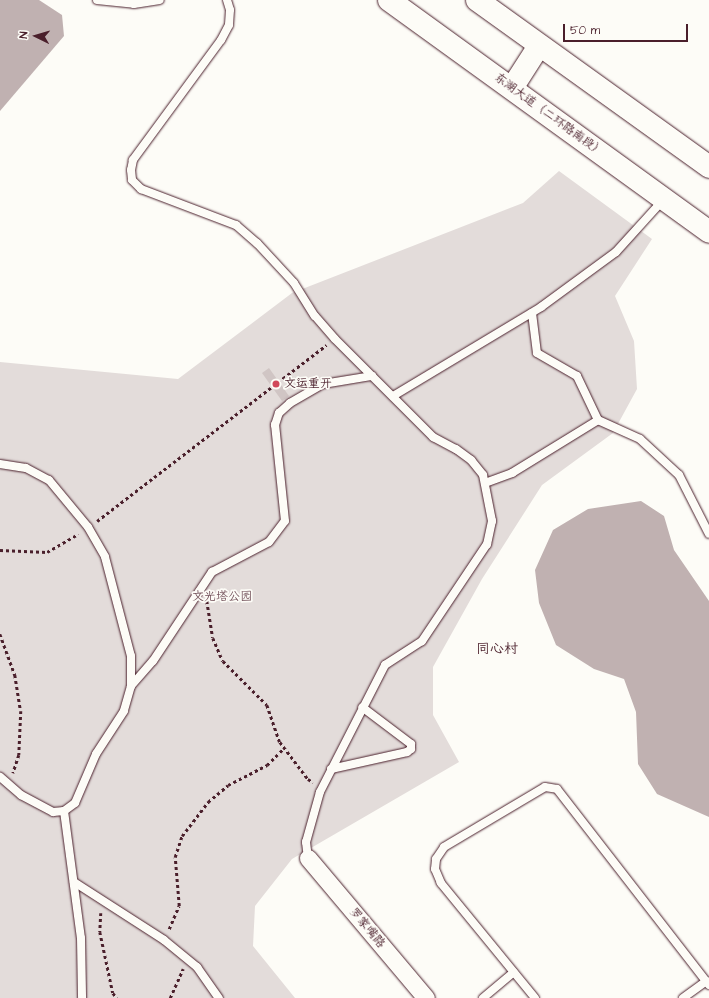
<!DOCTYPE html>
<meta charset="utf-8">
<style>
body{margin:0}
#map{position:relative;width:709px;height:998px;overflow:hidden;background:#fdfcf7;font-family:"Architects Daughter","LXGW WenKai TC",sans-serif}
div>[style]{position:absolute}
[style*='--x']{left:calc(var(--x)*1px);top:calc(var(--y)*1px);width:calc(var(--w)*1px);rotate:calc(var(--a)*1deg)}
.green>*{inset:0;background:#e3dcda}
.water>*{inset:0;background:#c0b1b1}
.building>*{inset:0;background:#d0c5c4}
.path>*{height:2.5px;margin-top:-1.25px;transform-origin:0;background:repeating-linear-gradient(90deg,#4a1f2b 0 3px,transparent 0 6px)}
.roads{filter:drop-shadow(0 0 1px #4a1f2b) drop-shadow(0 0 1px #4a1f2b)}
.lane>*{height:8px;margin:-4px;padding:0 4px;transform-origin:4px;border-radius:4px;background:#fdfcf7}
.street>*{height:17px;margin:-8.5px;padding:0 8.5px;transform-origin:8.5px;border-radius:8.5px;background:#fdfcf7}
.highway>*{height:22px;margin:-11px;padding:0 11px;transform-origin:11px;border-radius:11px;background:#fdfcf7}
.dots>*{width:11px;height:11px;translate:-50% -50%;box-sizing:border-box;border:2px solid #fdfcf7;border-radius:50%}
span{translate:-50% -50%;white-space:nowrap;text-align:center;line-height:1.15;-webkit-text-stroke:3.5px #fdfcf7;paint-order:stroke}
.street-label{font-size:12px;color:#4a1f2b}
.poi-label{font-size:12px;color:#4a1f2b}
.left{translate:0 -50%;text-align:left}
.park-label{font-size:12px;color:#704e57}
.quarter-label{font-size:14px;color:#4a1f2b}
.north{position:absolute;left:16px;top:16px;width:40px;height:40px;-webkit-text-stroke:3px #fdfcf7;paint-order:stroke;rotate:275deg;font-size:11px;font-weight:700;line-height:16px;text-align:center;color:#4a1f2b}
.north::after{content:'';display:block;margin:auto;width:14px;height:18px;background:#4a1f2b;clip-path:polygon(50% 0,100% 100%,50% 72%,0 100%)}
.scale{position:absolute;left:563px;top:24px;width:125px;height:18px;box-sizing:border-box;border:2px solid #4a1f2b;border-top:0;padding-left:5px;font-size:12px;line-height:14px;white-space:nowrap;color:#4a1f2b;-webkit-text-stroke:3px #fdfcf7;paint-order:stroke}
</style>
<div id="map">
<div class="green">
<div style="clip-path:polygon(559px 171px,652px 239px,615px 296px,634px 341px,637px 389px,613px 433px,542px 485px,482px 579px,433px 667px,433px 715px,459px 762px,292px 859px,255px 906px,253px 946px,295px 998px,0 998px,0 362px,178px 379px,292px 293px,523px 203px)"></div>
</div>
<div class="water">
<div style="clip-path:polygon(0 0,39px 0,62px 15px,64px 36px,0 111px)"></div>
<div style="clip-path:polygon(641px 501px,664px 516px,674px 550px,709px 601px,709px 817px,657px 794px,638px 764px,636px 712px,624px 679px,594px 669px,556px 645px,539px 603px,535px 570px,553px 530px,588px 509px)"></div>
</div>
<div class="building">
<div style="clip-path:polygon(269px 368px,289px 396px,282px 401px,262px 373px)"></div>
</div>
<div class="path">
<div style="--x:97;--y:521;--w:289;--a:-37.5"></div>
<div style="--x:0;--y:550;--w:47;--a:2.4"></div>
<div style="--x:47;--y:552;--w:36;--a:-30"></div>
<div style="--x:207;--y:601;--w:37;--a:81"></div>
<div style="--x:213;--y:638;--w:25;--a:67"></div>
<div style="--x:223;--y:661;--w:62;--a:45"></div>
<div style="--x:267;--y:705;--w:39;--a:71"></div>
<div style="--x:280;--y:742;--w:46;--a:52.9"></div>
<div style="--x:308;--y:779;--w:6;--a:31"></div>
<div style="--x:0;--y:634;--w:44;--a:69.9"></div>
<div style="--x:15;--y:675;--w:36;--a:81"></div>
<div style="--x:21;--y:711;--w:44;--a:92.6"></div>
<div style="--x:19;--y:755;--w:19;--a:108"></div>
<div style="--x:101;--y:913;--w:19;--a:93"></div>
<div style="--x:100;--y:932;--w:62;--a:78"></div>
<div style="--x:113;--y:993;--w:6;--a:51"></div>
<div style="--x:169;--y:929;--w:25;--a:-67"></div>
<div style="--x:179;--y:906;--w:49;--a:-94.7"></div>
<div style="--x:175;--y:857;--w:22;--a:-72"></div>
<div style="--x:182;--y:836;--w:43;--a:-52.6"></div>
<div style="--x:208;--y:802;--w:26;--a:-40"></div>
<div style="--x:228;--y:785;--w:44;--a:-27.1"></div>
<div style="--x:267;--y:765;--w:24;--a:-45"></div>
<div style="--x:170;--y:998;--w:32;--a:-66"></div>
</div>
<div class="roads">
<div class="lane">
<div style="--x:97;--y:0;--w:37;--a:6"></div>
<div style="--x:134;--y:4;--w:26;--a:-9"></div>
<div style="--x:227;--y:0;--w:10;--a:73"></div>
<div style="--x:230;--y:10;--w:15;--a:94"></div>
<div style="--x:229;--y:25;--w:17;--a:118"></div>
<div style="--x:221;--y:40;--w:149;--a:126.3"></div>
<div style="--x:133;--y:160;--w:10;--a:101"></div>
<div style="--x:131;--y:170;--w:10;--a:84"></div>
<div style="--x:132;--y:180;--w:13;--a:45"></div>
<div style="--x:141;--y:189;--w:102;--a:20.8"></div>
<div style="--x:236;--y:225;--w:28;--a:41"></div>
<div style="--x:257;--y:243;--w:54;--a:47.2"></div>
<div style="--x:294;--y:283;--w:39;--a:58"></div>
<div style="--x:315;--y:316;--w:30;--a:49"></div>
<div style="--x:335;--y:339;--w:139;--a:45"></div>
<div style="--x:433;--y:437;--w:26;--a:28"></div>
<div style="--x:456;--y:449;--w:19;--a:36"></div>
<div style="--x:471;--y:460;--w:19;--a:51"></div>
<div style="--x:483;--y:475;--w:47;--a:78.9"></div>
<div style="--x:492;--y:521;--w:24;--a:102"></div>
<div style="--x:487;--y:544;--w:117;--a:123.8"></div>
<div style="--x:422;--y:641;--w:44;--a:147"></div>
<div style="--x:385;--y:665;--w:143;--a:117.1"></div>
<div style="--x:320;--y:792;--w:52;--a:105.6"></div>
<div style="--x:306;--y:842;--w:16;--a:83"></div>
<div style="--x:532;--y:313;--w:40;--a:82.9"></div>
<div style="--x:537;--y:353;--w:46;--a:29.9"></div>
<div style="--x:577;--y:376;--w:49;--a:64.5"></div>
<div style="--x:598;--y:420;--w:46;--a:24.3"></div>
<div style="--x:640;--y:439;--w:53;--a:42.7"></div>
<div style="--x:679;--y:475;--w:66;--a:63"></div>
<div style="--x:393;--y:396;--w:173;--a:-31"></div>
<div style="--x:541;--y:307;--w:93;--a:-36.3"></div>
<div style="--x:616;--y:252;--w:72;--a:-47.8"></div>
<div style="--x:0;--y:464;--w:26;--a:9"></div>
<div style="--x:26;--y:468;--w:26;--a:28"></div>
<div style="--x:49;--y:480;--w:61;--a:50.3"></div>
<div style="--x:88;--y:527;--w:34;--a:60"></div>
<div style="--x:105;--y:557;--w:102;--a:75.3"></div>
<div style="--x:131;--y:656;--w:30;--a:90"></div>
<div style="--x:131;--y:686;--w:26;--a:106"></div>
<div style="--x:124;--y:711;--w:51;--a:123.1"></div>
<div style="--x:96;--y:754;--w:53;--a:113.2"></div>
<div style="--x:75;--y:803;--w:14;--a:144"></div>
<div style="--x:64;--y:811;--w:11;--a:175"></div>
<div style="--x:53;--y:812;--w:36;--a:-152"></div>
<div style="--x:21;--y:795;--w:28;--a:-139"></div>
<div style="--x:485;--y:483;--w:29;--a:-20"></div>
<div style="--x:512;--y:473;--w:101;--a:-31.6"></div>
<div style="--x:131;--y:686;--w:33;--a:-49"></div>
<div style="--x:153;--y:661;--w:107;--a:-56.5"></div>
<div style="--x:212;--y:572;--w:64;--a:-27.8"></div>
<div style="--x:269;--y:542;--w:26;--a:-53"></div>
<div style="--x:285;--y:521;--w:97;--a:-95.9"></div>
<div style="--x:275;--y:425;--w:13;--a:-72"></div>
<div style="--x:279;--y:413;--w:15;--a:-42"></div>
<div style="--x:290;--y:403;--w:38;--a:-30"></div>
<div style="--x:323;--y:384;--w:50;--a:-9.3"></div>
<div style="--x:331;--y:769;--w:78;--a:-12.6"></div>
<div style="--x:407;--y:752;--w:5;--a:-37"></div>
<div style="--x:411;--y:749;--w:5;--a:-90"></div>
<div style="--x:411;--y:744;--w:61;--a:-142.9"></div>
<div style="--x:64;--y:811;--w:128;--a:82.4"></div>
<div style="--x:81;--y:938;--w:60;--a:89"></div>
<div style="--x:74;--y:882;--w:107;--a:32.8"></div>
<div style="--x:164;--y:940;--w:43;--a:39.3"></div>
<div style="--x:197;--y:967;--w:38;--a:55"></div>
<div style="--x:483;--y:998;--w:40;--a:-40"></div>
<div style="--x:535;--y:998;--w:149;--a:-129.3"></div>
<div style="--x:441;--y:883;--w:15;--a:-113"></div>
<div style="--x:435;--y:869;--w:10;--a:-84"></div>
<div style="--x:436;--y:859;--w:14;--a:-56"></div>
<div style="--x:444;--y:847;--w:117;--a:-30.7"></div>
<div style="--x:545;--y:787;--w:12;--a:9"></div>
<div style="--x:557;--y:789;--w:248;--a:52.2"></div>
<div style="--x:683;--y:998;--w:29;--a:-36"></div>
</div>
<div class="street">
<div style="--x:308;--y:858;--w:183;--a:49.9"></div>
</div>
<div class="highway">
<div style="--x:389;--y:0;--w:395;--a:35.9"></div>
<div style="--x:477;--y:0;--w:286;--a:35.7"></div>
<div style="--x:512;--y:88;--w:50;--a:-57.3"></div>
</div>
</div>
<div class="dots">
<div style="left:276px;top:384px;background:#d1495b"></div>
</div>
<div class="street-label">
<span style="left:549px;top:115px;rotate:36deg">东湖大道（二环路南段）</span>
<span style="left:367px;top:928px;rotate:50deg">罗家嘴路</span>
</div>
<div class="poi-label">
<span class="left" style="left:284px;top:384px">文运重开</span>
</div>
<div class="park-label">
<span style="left:222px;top:597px">文光塔公园</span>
</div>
<div class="quarter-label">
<span style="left:497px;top:649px">同心村</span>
</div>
<div class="north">N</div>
<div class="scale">50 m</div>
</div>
